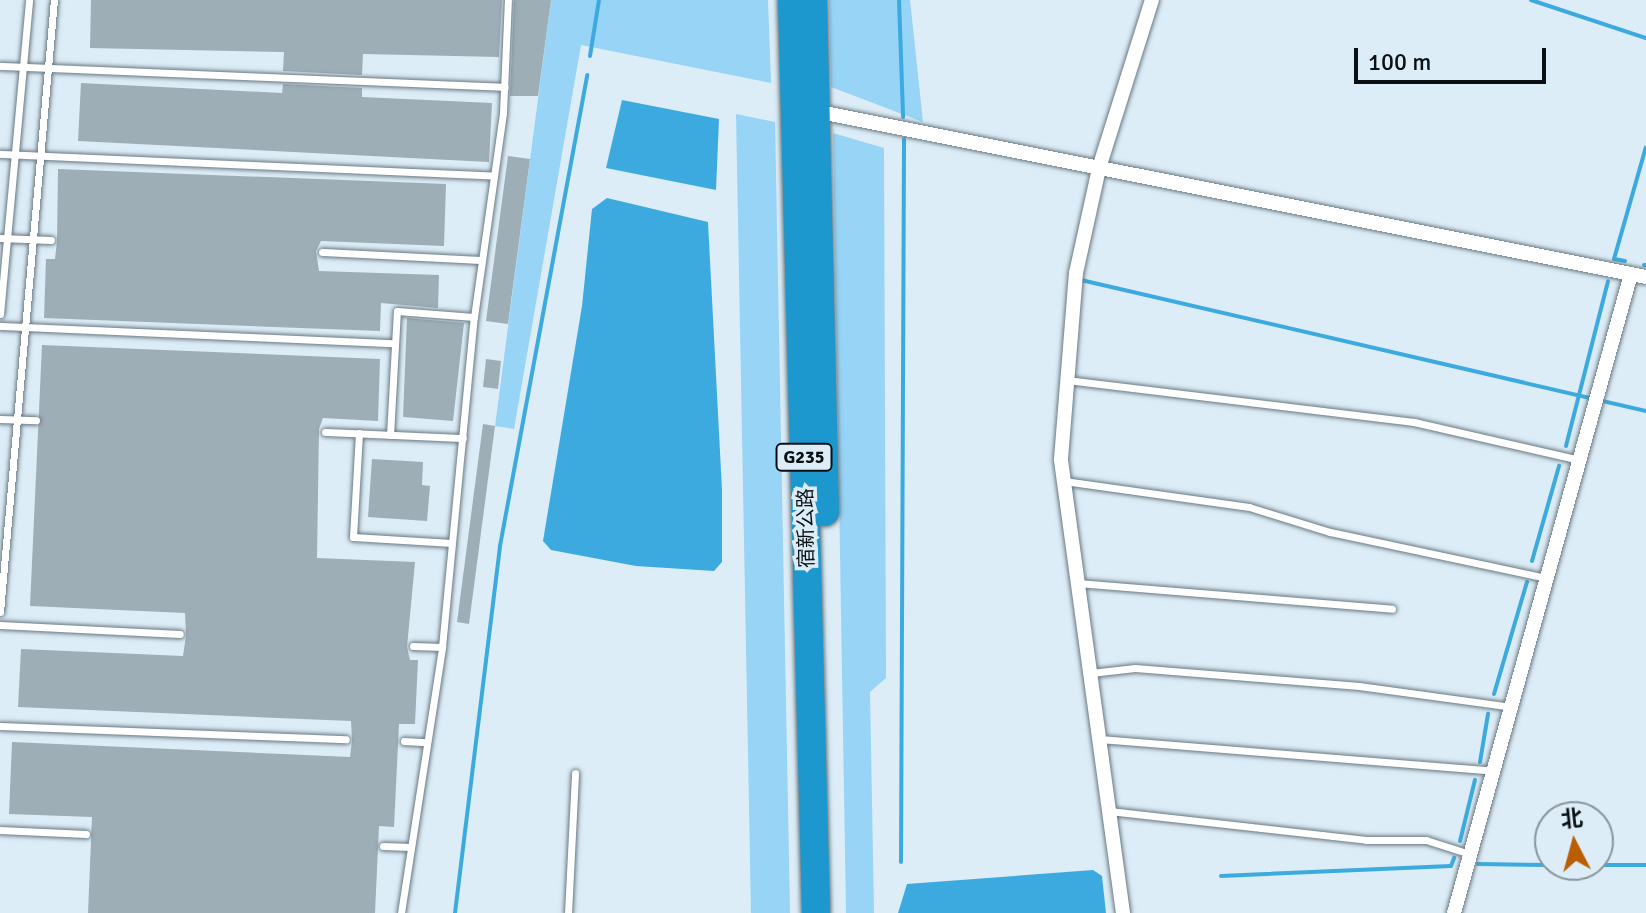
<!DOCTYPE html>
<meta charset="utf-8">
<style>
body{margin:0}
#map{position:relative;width:1646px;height:913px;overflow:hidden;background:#dcedf7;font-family:Signika,"Noto Sans SC",sans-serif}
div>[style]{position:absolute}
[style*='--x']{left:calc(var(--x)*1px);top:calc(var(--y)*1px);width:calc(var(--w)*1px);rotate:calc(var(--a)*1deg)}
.green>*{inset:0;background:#97d4f6}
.water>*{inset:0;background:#3daadf}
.stream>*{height:4px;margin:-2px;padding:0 2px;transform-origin:2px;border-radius:2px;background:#3daadf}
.building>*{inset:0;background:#9eaeb7}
.roads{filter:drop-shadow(0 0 2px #697881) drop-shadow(0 0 2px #697881)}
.lane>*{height:7px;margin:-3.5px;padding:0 3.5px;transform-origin:3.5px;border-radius:3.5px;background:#fff}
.street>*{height:14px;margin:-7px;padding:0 7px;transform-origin:7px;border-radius:7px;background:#fff}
.highway>*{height:28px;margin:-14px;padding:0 14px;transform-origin:14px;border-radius:14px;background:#1d98ce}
span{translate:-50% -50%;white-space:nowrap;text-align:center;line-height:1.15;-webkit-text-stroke:7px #dcedf7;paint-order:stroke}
.shield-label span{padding:2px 6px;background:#dcedf7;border:2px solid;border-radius:6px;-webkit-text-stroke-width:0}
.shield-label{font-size:18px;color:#0a1013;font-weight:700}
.street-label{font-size:20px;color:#0a1013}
.north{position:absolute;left:1534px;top:801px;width:80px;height:80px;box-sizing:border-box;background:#dcedf7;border:2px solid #88959c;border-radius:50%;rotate:354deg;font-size:22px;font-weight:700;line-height:32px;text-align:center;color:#0a1013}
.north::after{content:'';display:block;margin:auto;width:28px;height:36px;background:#b95e03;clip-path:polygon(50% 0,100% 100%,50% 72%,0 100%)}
.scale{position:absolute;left:1354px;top:48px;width:192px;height:36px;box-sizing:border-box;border:4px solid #0a1013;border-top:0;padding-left:10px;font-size:24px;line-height:28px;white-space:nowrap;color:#0a1013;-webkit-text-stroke:6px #dcedf7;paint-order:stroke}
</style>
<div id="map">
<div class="green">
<div style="clip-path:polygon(551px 0,768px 0,771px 83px,581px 45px,514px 429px,495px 426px)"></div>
<div style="clip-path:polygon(829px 0,910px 0,923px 122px,831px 87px)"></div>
<div style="clip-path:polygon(736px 114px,775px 122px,790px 913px,751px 913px)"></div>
<div style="clip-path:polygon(833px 133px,884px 148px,886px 678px,870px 692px,874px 913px,846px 913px)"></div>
</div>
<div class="water">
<div style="clip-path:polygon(622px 100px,719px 119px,716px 190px,606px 168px)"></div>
<div style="clip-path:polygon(607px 198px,708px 222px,722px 490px,722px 562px,714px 571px,636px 566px,551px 550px,543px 541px,582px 306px,592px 209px)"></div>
<div style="clip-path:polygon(1093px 870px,1102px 876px,1106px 913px,898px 913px,907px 884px)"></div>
</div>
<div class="stream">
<div style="--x:899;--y:0;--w:117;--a:88"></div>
<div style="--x:1531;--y:0;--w:121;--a:18.3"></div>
<div style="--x:590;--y:56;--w:57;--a:-80.9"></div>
<div style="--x:1625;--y:261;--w:11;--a:-170"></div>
<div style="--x:1614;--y:259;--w:116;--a:-74.1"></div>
<div style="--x:1644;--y:265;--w:2;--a:0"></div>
<div style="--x:1081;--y:280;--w:580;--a:13.05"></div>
<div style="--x:1566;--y:446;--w:170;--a:-75.7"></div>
<div style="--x:1532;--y:561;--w:99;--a:-74.1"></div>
<div style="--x:1494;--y:694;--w:117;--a:-73.6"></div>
<div style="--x:1480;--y:762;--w:49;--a:-80.5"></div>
<div style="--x:1460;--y:841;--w:63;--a:-76.2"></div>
<div style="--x:901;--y:862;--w:723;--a:-89.76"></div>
<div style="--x:1478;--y:864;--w:72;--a:0.8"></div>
<div style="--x:1591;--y:865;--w:55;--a:0"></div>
<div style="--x:1221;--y:876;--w:230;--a:-2.5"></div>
<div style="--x:1451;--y:866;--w:9;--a:-69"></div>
<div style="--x:455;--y:913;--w:370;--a:-83"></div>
<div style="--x:500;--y:546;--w:479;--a:-79.5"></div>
</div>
<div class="building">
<div style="clip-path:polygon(91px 0,502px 0,499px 57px,363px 54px,362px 75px,283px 71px,284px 52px,90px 48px)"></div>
<div style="clip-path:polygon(514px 0,551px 0,538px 96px,510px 96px)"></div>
<div style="clip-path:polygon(81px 83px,282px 93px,283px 84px,362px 88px,362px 97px,492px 103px,489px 162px,78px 141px)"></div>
<div style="clip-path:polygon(508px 156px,530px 159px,508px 324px,486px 321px)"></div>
<div style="clip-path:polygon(58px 169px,446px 184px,444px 246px,321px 241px,316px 251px,319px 271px,439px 275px,438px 308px,381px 303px,380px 331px,44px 318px,46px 259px,55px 259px,57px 241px)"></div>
<div style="clip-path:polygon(407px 318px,464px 323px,453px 421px,403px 417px)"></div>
<div style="clip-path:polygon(42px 345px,380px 359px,378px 421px,323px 418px,319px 429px,317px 558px,415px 562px,407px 647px,410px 660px,418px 660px,415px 724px,399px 724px,394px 827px,379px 826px,375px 913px,88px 913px,92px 817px,9px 814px,12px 742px,350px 757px,352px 740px,351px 721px,18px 707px,21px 649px,183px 656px,186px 635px,185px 613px,30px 606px)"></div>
<div style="clip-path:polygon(486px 359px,501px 361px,498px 389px,483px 387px)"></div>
<div style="clip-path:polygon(483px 424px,495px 426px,469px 624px,457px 622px)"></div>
<div style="clip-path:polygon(372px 459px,423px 462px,422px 485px,430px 486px,427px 521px,368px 517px)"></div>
</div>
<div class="roads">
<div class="lane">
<div style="--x:0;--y:66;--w:505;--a:2.38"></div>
<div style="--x:0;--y:154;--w:494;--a:2.5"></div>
<div style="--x:0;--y:238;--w:51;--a:2.2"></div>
<div style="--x:322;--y:252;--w:160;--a:2.9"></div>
<div style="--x:0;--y:314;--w:315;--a:-84.7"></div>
<div style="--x:0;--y:326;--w:395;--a:2.5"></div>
<div style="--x:1066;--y:380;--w:351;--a:6.9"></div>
<div style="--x:1414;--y:422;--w:170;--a:12.9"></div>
<div style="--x:0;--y:419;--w:36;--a:2"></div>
<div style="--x:325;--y:432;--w:138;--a:2.5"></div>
<div style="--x:359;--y:433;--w:104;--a:93.3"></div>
<div style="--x:353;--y:537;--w:99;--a:3.5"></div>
<div style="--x:390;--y:435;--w:124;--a:-86.8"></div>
<div style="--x:397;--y:311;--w:77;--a:4.5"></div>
<div style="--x:1064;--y:481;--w:187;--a:8"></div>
<div style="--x:1249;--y:507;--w:85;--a:17.2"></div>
<div style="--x:1330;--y:532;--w:222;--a:12"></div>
<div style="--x:1078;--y:583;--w:315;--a:4.7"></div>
<div style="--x:0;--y:612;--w:614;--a:-84.96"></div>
<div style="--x:0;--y:625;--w:180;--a:2.9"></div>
<div style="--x:413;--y:646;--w:29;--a:2"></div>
<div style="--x:1091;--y:673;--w:44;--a:-6.5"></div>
<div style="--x:1135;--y:668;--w:225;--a:4.6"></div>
<div style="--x:1359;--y:686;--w:154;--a:7.8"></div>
<div style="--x:0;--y:726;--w:346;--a:2.2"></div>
<div style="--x:1100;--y:739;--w:395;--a:4.6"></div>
<div style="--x:404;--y:741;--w:22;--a:3"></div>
<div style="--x:1109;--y:811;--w:259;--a:6.4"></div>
<div style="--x:1366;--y:840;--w:60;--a:0"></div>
<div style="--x:1426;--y:840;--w:46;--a:17.7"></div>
<div style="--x:0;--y:830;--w:86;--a:2.7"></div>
<div style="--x:383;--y:846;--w:28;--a:2"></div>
<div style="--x:401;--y:913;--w:269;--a:-81.2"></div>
<div style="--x:442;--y:647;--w:332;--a:-84.5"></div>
<div style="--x:474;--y:317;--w:206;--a:-81.9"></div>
<div style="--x:503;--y:113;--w:113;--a:-87.5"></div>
<div style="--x:568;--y:913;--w:140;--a:-87.1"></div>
</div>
<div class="street">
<div style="--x:815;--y:111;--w:847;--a:11.3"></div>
<div style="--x:1123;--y:913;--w:458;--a:-97.8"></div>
<div style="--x:1061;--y:459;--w:187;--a:-85.4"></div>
<div style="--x:1076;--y:273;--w:107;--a:-77.6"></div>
<div style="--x:1099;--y:168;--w:176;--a:-72.5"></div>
<div style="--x:1454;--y:913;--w:663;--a:-74.52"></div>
</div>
<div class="highway">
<div style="--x:792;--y:0;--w:913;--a:88.49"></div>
<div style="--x:813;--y:0;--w:512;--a:88.66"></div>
</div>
</div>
<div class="shield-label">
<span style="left:804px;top:457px">G235</span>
</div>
<div class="street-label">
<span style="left:806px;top:528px;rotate:-91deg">宿新公路</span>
</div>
<div class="north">北</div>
<div class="scale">100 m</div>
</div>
